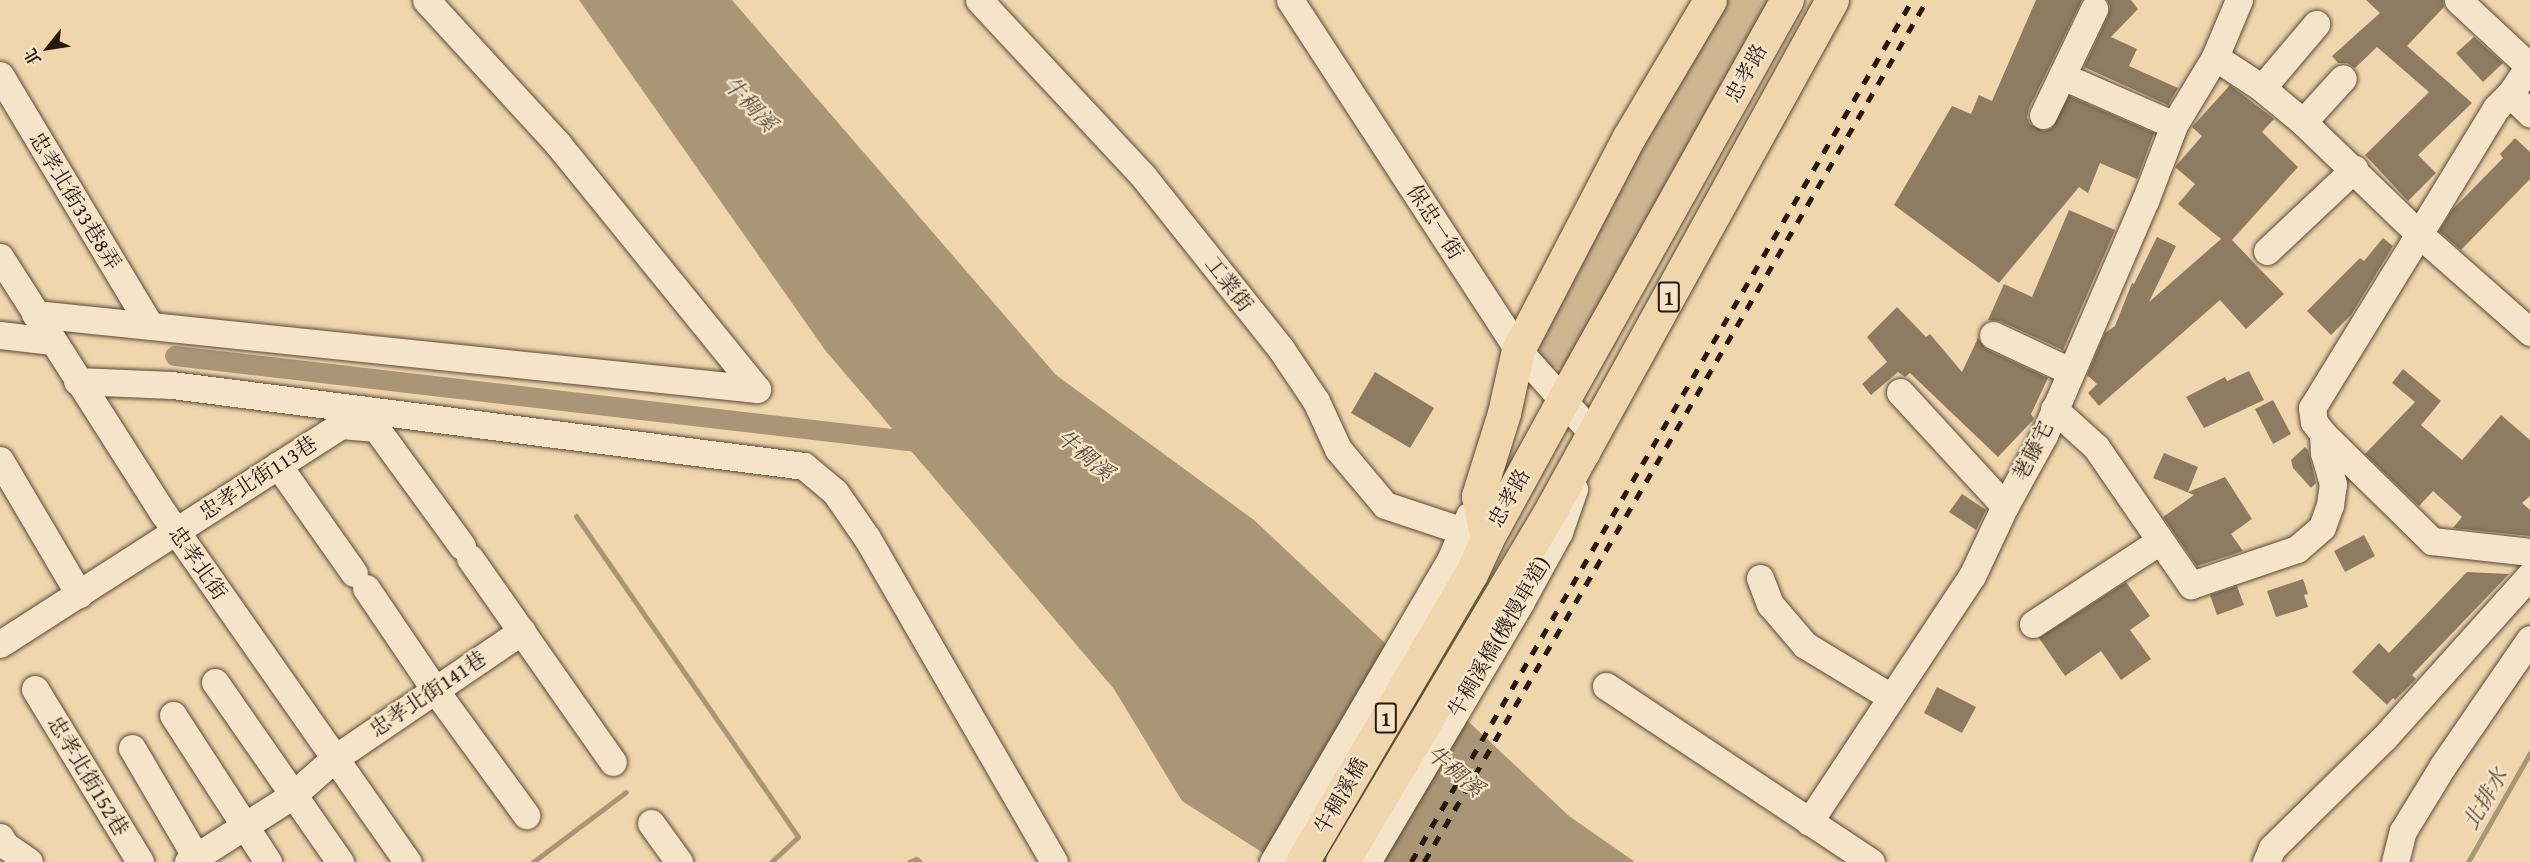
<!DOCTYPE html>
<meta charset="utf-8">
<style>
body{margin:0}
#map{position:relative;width:2530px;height:862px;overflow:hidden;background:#efd6ad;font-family:"Gentium Book Plus","Noto Serif TC",serif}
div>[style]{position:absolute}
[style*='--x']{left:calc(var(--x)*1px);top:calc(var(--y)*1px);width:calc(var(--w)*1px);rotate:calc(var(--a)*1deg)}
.green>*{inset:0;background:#cdb692}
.water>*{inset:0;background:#ab9577}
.stream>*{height:5px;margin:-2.5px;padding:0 2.5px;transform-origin:2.5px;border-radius:2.5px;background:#ab9577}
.canal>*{height:20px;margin:-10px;padding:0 10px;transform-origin:10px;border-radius:10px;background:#ab9577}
.building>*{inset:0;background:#8f7b61}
.roads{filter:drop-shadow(0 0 2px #5a4836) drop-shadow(0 0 2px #5a4836)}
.minor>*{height:27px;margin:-13.5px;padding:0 13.5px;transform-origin:13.5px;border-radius:13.5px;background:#f5e4ca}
.major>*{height:33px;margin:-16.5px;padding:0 16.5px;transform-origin:16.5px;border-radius:16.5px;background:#efd6ad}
.rail>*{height:4.5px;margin-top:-2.25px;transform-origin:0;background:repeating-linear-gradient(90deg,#28180e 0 10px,transparent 0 20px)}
span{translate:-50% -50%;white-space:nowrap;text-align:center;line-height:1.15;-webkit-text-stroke:4.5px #f5e4ca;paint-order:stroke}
.shield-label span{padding:2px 4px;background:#f5e4ca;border:2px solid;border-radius:4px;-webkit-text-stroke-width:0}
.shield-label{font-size:20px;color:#28180e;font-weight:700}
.street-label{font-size:21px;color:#28180e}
.water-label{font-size:22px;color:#5c4a38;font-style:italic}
.north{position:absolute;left:18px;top:18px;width:60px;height:60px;-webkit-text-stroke:4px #f5e4ca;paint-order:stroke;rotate:240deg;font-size:16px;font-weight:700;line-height:24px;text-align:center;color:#28180e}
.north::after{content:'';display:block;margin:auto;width:21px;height:27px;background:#28180e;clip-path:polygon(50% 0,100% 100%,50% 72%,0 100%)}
</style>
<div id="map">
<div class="green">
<div style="clip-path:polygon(1726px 0,1772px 0,1570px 364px,1560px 368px,1548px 366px,1541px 356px,1538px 340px,1556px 303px)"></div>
</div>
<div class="water">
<div style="clip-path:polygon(579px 0,732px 0,1056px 375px,1254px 520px,1569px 816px,1635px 862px,1277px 862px,1182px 801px,1114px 689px,825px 350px)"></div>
</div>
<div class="stream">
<div style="--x:576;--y:516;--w:390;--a:55.3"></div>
<div style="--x:798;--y:837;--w:37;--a:137"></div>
<div style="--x:533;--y:862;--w:116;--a:-37"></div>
<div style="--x:909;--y:862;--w:8;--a:-23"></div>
<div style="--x:916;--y:859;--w:5;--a:37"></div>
<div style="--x:2468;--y:862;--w:125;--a:-60.4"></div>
</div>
<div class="canal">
<div style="--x:175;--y:356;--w:756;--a:6.61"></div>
</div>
<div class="building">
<div style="clip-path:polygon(2036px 0,2082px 0,2029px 108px,2027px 117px,2030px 124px,2044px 131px,2052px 128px,2069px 96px,2154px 133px,2137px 179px,2100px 163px,2088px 193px,2079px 187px,1999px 283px,1894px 205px,1952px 106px,1971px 114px,1979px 95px,1992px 101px)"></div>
<div style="clip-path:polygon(2107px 0,2131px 0,2138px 9px,2111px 37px,2137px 49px,2129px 66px,2178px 88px,2168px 105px,2084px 67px,2108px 16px,2110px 7px)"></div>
<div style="clip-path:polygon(2366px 0,2443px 0,2444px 7px,2407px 46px,2472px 103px,2418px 155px,2436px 173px,2408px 201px,2365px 155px,2429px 92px,2377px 47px,2355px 68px,2347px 63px,2338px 63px,2332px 56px,2380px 13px)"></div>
<div style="clip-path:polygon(2474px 37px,2503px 63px,2483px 82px,2456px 53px)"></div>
<div style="clip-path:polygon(2230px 85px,2274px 119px,2262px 132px,2298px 167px,2232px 240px,2284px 294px,2246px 329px,2220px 300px,2099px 406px,2088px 393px,2097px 384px,2087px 375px,2105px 333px,2115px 326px,2132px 283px,2134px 284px,2157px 237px,2176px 246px,2149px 302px,2221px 239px,2178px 204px,2195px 184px,2175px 167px,2202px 136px,2192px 127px)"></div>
<div style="clip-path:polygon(2515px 138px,2530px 152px,2530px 179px,2461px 250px,2439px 231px,2452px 210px,2503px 158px,2500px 154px)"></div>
<div style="clip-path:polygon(2069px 210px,2115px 230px,2063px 350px,2000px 321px,1988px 320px,2004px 284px,2032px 297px)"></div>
<div style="clip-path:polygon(2383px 238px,2393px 246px,2351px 315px,2331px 335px,2307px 311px,2360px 258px,2364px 261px)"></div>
<div style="clip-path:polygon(1897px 307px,1926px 337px,1930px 334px,1962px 372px,1978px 338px,1986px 349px,2048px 378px,2031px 414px,2034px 419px,1998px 457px,1910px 373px,1905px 377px,1898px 372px,1871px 395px,1862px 384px,1887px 362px,1867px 337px)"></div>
<div style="clip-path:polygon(2403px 369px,2441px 401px,2421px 425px,2462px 460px,2501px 415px,2530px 440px,2530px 496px,2522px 503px,2530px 510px,2530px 536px,2453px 528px,2462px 517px,2433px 491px,2419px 506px,2365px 454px,2415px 402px,2392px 383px)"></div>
<div style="clip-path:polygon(2249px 371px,2264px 400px,2204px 428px,2186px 397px,2225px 377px,2227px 381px)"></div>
<div style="clip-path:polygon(1375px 372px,1434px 408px,1410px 448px,1351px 413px)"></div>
<div style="clip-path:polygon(2273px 400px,2291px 434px,2273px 444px,2255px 409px)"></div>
<div style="clip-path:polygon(2305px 447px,2308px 450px,2316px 483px,2311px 488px,2293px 468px,2291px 460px)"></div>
<div style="clip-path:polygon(2164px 453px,2198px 467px,2188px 492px,2225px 477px,2252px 519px,2231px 534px,2243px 551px,2197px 566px,2163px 517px,2194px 495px,2153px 478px)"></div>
<div style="clip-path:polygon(1962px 494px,1986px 510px,1976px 530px,1949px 512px)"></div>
<div style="clip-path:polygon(2364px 535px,2375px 556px,2345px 572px,2334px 551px)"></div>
<div style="clip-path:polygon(2467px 572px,2509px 574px,2412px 675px,2416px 679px,2395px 700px,2393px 698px,2387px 705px,2352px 672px,2379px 643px,2389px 653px)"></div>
<div style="clip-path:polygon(2303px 579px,2308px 594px,2304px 595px,2308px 607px,2276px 617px,2267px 591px)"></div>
<div style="clip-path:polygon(2126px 582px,2150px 616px,2130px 630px,2151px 659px,2121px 680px,2101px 651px,2065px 676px,2039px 638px)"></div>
<div style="clip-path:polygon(2237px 586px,2244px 605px,2217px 615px,2210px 595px)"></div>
<div style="clip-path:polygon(1937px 687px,1976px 707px,1962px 733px,1924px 713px)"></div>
</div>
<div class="roads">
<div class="minor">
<div style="--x:979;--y:0;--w:241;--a:47"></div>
<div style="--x:1143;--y:176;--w:221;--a:51.4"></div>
<div style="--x:1281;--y:349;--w:63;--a:56.1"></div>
<div style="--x:1316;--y:401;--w:53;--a:65.4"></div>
<div style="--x:1338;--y:449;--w:73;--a:50"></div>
<div style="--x:1385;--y:505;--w:108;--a:18.4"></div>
<div style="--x:1290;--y:0;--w:418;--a:56.9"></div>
<div style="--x:1518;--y:350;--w:113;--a:48.2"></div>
<div style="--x:1593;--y:434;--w:20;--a:110"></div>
<div style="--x:2458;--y:0;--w:97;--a:42.9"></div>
<div style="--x:2529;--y:66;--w:34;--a:124"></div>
<div style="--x:2510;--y:94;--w:28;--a:44"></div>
<div style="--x:2215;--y:57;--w:56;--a:33.4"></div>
<div style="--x:2262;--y:88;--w:53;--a:39.7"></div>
<div style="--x:2303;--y:122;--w:161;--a:44"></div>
<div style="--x:2419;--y:234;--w:204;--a:121.6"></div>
<div style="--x:2312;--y:408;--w:14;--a:82"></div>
<div style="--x:2314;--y:422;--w:15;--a:53"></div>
<div style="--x:2323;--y:434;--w:153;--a:44.5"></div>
<div style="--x:2432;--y:541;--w:99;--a:6.4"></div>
<div style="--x:0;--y:75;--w:292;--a:59.1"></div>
<div style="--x:2062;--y:76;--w:122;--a:23.6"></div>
<div style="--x:2262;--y:88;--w:84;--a:-49.8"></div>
<div style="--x:2510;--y:94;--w:20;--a:135"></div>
<div style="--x:2496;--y:108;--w:148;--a:121.4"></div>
<div style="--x:2419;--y:234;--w:148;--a:41.4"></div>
<div style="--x:2043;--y:115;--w:118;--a:-64.3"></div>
<div style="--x:2303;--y:122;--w:59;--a:-47.7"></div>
<div style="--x:2267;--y:251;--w:120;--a:-43.3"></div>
<div style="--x:0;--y:257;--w:305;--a:57.5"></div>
<div style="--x:164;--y:514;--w:425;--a:55"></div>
<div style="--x:35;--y:314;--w:726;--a:5.93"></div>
<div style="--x:757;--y:389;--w:316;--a:-129.1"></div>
<div style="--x:558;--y:144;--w:195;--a:-132.5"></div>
<div style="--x:0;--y:335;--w:51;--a:6.7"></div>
<div style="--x:1993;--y:335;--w:85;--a:25.1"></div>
<div style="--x:77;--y:381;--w:95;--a:2.4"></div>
<div style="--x:172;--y:385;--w:637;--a:7.3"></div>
<div style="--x:804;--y:466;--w:40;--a:40"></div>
<div style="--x:835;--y:492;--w:56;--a:55.2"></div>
<div style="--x:867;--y:538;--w:374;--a:60"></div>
<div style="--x:1900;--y:392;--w:155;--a:47.4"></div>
<div style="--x:2054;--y:409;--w:57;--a:42.1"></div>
<div style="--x:2096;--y:447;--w:168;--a:55.5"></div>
<div style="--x:2191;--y:585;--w:112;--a:-18.8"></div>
<div style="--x:2297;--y:549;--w:33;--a:-41"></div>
<div style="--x:2322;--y:527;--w:23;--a:-70"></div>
<div style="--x:2330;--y:505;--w:21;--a:-82"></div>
<div style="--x:2333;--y:484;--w:32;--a:-106"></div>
<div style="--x:2324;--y:453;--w:19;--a:-93"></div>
<div style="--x:0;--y:460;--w:156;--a:59.5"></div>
<div style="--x:278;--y:465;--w:132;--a:54.9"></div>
<div style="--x:470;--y:558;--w:249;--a:55"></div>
<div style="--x:1760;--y:578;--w:28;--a:69"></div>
<div style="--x:1770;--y:604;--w:54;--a:49.5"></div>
<div style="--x:1805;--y:645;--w:100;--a:31.2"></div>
<div style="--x:366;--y:588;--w:123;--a:55.9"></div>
<div style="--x:435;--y:690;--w:155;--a:53.9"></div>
<div style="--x:2033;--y:624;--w:152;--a:-33.2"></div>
<div style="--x:0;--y:644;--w:405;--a:-32.7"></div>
<div style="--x:341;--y:425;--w:35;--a:5"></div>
<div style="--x:376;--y:428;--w:146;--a:53.9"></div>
<div style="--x:215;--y:682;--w:219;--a:55.2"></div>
<div style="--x:1606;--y:686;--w:318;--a:33.6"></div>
<div style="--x:35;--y:689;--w:202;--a:58.7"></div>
<div style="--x:173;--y:715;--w:175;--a:57.1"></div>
<div style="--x:132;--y:748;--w:132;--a:59.6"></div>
<div style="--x:1809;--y:822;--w:295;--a:-56.5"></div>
<div style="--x:1972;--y:576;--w:77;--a:-64.8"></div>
<div style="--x:2005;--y:506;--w:81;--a:-61.2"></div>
<div style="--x:2044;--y:435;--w:255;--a:-66.7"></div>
<div style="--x:2145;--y:201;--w:81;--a:-69.1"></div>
<div style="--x:2174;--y:125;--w:79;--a:-58.9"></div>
<div style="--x:2215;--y:57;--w:62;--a:-67.2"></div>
<div style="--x:651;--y:823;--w:48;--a:54.3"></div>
<div style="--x:0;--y:837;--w:9;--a:58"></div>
<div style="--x:5;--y:845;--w:29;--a:35"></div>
<div style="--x:188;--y:862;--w:125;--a:-32.5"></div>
<div style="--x:293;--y:795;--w:56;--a:-41.4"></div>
<div style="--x:335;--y:758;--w:226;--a:-34.2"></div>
<div style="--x:1273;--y:862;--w:352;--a:-59.6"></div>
<div style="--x:1451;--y:558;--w:46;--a:-66.8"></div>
<div style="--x:1367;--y:862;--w:301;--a:-59.4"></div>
<div style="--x:1520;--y:603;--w:81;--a:-61.2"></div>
<div style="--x:1559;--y:532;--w:46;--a:-70.8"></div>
<div style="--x:2266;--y:862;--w:15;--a:-67"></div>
<div style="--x:2272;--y:848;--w:157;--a:-44.5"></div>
<div style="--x:2384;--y:738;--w:219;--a:-48.1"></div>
<div style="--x:2395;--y:862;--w:32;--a:-76"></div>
<div style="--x:2403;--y:831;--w:75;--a:-58.6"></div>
<div style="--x:2442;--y:767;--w:155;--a:-55.5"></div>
</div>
<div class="major">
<div style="--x:1487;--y:539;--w:44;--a:-101.8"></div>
<div style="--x:1478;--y:496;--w:87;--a:-72.6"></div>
<div style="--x:1504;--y:413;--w:65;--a:-77.5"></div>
<div style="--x:1518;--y:350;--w:240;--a:-62.5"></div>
<div style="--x:1629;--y:137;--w:159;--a:-59.4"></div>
<div style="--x:1302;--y:862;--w:334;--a:-59.6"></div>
<div style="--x:1471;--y:574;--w:38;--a:-65"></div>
<div style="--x:1487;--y:539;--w:156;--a:-61.3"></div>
<div style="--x:1562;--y:402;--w:461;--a:-60.8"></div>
<div style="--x:1342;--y:862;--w:412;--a:-59.3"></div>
<div style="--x:1552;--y:508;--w:580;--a:-61.14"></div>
</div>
</div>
<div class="rail">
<div style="--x:1411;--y:862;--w:997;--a:-59.83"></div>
<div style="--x:1424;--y:862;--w:998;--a:-59.74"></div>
</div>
<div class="shield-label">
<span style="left:1669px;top:297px">1</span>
<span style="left:1386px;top:718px">1</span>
</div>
<div class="street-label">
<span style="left:1746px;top:73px;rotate:-61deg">忠孝路</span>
<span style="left:75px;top:201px;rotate:59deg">忠孝北街33巷8弄</span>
<span style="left:1435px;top:222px;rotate:57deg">保忠一街</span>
<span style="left:1229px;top:284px;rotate:52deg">工業街</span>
<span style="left:2033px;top:451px;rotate:-63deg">荖藤宅</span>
<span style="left:258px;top:478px;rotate:-33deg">忠孝北街113巷</span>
<span style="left:1509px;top:498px;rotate:-61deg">忠孝路</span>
<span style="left:198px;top:563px;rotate:55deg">忠孝北街</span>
<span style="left:1499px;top:637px;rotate:-60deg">牛稠溪橋(機慢車道)</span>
<span style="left:428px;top:694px;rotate:-34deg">忠孝北街141巷</span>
<span style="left:88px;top:776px;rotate:59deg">忠孝北街152巷</span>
<span style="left:1341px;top:796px;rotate:-60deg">牛稠溪橋</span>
</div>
<div class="water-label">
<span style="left:750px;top:104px;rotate:47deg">牛稠溪</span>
<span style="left:1085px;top:455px;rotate:40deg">牛稠溪</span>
<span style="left:1455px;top:771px;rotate:40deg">牛稠溪</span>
<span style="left:2485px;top:799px;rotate:-60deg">北排水</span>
</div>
<div class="north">北</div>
</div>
